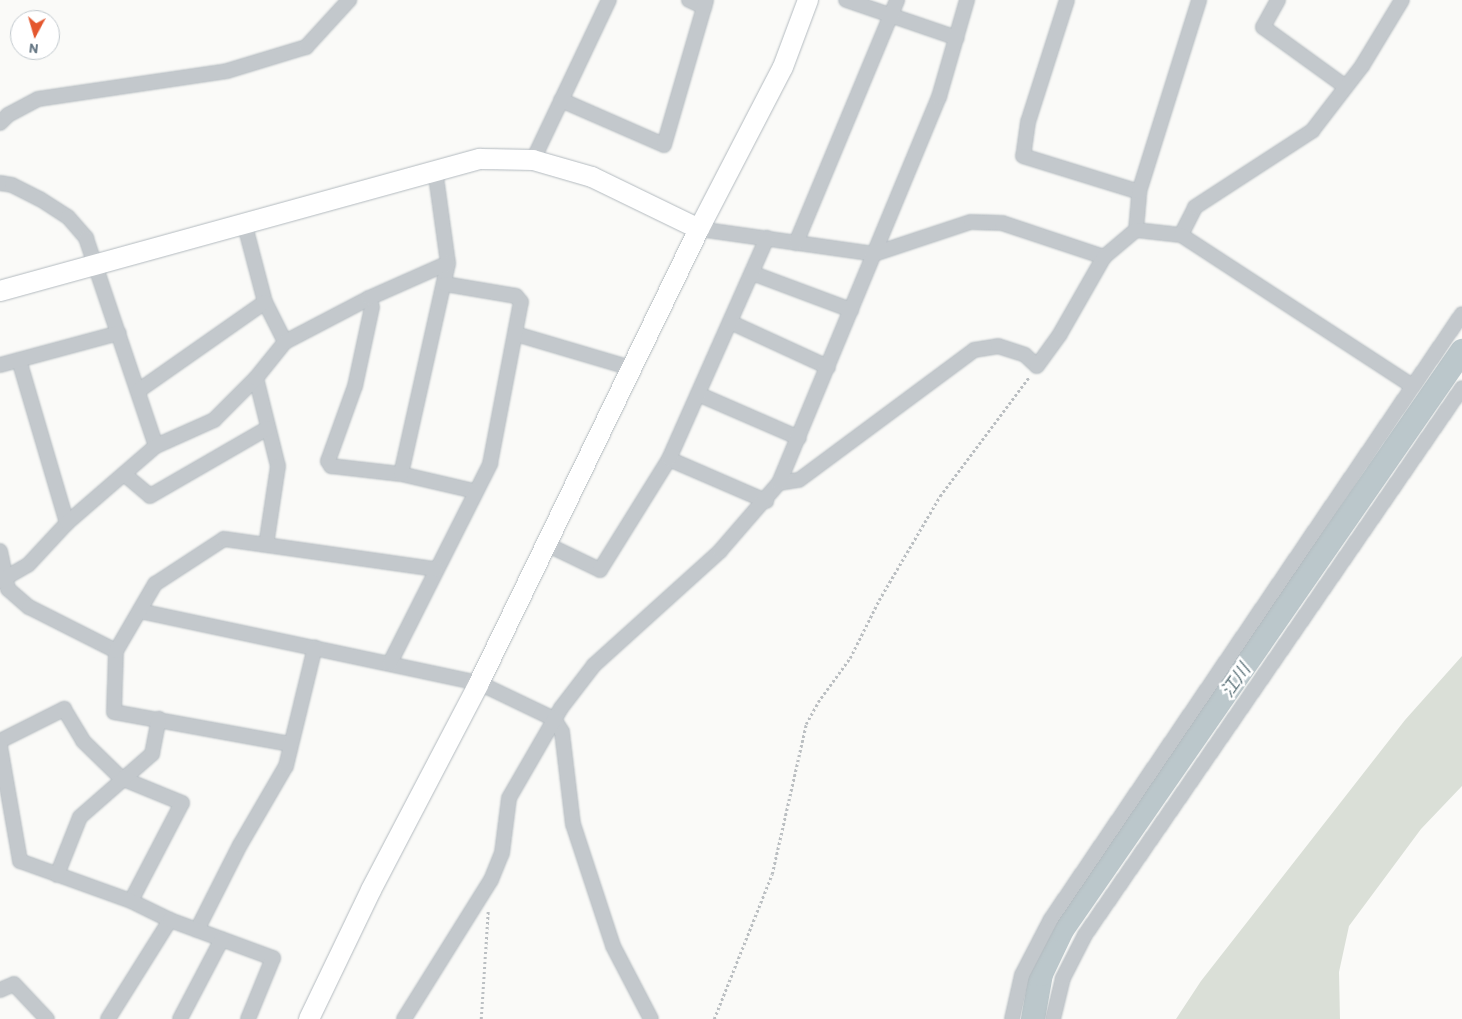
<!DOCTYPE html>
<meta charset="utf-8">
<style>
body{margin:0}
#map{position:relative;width:1462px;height:1019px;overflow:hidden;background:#fafaf8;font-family:Barlow,"Noto Sans JP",sans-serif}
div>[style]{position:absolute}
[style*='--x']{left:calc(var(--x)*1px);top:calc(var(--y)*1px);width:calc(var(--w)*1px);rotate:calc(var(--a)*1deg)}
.green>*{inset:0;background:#dadfd7}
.river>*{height:24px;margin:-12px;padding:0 12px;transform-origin:12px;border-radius:12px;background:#bbc7cb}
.path>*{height:2.5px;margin-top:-1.25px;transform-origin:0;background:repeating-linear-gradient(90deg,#bbbfc2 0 2.5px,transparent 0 5px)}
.roads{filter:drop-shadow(0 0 1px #b3babf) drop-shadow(0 0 1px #b3babf)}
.street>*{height:14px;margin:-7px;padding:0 7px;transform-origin:7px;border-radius:7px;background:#c3c8cc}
.secondary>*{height:20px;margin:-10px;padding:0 10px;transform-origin:10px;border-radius:10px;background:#fff}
span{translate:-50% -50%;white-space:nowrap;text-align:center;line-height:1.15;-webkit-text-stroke:5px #fff;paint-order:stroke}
.water-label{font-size:18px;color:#60757c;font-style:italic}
.north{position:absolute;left:10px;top:10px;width:50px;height:50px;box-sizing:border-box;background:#fff;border:1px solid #c1c8cd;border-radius:50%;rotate:186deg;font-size:14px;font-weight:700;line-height:20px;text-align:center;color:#657683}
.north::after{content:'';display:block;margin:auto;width:18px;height:22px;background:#e4572e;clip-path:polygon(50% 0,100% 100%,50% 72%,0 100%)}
</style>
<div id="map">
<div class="green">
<div style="clip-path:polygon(1462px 656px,1462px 786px,1421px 829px,1349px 926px,1339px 972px,1340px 1019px,1176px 1019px,1201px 981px,1405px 720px)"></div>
</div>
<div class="river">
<div style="--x:1033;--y:1019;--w:46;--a:-79.9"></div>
<div style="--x:1041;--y:974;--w:49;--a:-64.5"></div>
<div style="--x:1062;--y:930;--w:704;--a:-55.36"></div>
</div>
<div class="path">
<div style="--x:481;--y:1019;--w:108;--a:-86.3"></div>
<div style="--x:714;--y:1019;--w:156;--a:-68.2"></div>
<div style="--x:772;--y:874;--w:154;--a:-77.2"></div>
<div style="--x:806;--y:724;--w:25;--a:-61"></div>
<div style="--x:818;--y:702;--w:54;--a:-54"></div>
<div style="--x:850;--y:658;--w:65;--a:-63.4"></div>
<div style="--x:879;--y:600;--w:121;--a:-59.6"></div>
<div style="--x:940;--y:496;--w:149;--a:-53.2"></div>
</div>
<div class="roads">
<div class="street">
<div style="--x:689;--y:0;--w:17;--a:25"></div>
<div style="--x:846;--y:0;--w:117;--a:18.9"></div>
<div style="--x:1067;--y:0;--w:128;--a:107.7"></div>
<div style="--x:1028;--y:122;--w:34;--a:98"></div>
<div style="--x:1023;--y:156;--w:121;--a:17.2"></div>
<div style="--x:1278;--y:0;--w:31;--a:119"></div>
<div style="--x:1263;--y:27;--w:102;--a:35.9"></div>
<div style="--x:561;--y:100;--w:112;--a:23.6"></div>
<div style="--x:664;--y:145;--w:151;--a:-73.8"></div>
<div style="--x:0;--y:123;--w:11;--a:-45"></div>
<div style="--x:8;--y:115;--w:34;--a:-28"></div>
<div style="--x:38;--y:99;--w:191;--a:-8.4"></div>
<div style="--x:227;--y:71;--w:83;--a:-16.9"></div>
<div style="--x:306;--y:47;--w:64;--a:-47.5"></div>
<div style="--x:533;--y:160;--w:177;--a:-64.6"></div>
<div style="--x:0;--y:183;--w:12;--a:9"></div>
<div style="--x:12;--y:185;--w:31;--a:27"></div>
<div style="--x:40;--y:199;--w:33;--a:33"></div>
<div style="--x:68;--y:217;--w:28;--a:49"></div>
<div style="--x:86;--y:238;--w:219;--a:71.4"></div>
<div style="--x:244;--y:222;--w:83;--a:75.3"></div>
<div style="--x:265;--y:302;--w:45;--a:63.4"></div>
<div style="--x:699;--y:229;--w:177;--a:8.1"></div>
<div style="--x:874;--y:254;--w:102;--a:-18.3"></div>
<div style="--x:971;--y:222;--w:31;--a:2"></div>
<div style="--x:1002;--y:223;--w:108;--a:18.4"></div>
<div style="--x:1136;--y:230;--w:38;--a:-85"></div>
<div style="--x:1139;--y:192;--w:201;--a:-72.6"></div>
<div style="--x:1181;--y:235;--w:31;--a:-63"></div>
<div style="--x:1195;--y:207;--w:140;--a:-33"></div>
<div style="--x:1312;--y:131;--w:82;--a:-52.4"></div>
<div style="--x:1362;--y:66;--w:77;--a:-58.8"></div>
<div style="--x:796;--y:243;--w:263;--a:-67.4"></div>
<div style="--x:752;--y:273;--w:106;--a:20.5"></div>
<div style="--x:369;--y:298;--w:9;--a:72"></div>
<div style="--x:372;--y:307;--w:81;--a:102.1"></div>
<div style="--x:355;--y:386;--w:80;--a:109.8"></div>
<div style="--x:328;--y:461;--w:6;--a:59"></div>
<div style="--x:331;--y:466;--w:70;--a:6.5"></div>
<div style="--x:401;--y:474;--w:75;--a:13.1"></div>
<div style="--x:730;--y:322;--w:108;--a:24.7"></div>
<div style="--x:516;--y:334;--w:120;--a:16.5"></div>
<div style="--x:19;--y:360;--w:170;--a:73.6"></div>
<div style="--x:0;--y:365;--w:123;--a:-15.1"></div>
<div style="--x:256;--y:378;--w:91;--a:76"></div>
<div style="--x:278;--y:466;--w:80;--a:98.6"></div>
<div style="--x:138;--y:391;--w:155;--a:-35"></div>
<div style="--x:698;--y:394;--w:110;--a:23.5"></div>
<div style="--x:669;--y:459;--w:106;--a:23.4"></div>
<div style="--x:124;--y:474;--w:34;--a:40"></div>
<div style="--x:150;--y:496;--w:136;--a:-30"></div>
<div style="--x:401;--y:474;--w:216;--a:-77.4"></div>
<div style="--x:448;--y:263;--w:95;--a:-97.9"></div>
<div style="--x:779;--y:483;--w:20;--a:-9"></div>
<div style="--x:799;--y:480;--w:218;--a:-36.6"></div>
<div style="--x:974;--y:350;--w:24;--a:-9"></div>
<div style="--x:998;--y:346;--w:28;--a:18"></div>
<div style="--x:1025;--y:355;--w:16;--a:43"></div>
<div style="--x:1037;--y:366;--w:39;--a:-54"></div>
<div style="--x:1060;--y:334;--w:89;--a:-60.3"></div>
<div style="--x:1104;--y:257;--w:42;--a:-40.2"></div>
<div style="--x:1136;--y:230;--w:45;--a:6.3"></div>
<div style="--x:1181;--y:235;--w:277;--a:33.1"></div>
<div style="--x:546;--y:544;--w:60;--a:25.7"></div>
<div style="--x:600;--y:570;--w:131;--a:-58.1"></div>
<div style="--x:669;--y:459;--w:242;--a:-66.1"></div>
<div style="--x:0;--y:551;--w:39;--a:78"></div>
<div style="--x:8;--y:589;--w:28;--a:41"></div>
<div style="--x:29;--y:607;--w:97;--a:26.8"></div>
<div style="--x:0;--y:581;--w:32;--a:-30"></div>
<div style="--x:28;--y:565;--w:57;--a:-47.1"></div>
<div style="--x:67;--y:523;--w:118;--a:-40.9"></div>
<div style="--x:156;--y:446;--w:64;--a:-24.1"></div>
<div style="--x:214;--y:420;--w:59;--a:-45"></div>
<div style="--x:256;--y:378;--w:46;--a:-51.1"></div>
<div style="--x:285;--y:342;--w:95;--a:-27.6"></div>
<div style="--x:369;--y:298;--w:86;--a:-23.9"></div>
<div style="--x:140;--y:611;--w:347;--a:12"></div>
<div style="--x:479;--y:683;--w:83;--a:25.6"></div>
<div style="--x:554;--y:719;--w:15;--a:58"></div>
<div style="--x:562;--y:732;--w:93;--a:83.2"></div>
<div style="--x:573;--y:824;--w:128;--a:71.8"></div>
<div style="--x:613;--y:946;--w:82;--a:62.5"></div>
<div style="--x:390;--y:663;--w:223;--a:-63.3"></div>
<div style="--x:490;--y:464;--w:165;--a:-79.2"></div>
<div style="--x:521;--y:302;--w:8;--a:-130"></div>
<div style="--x:516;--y:296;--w:72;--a:-170.4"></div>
<div style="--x:0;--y:741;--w:72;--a:-26.6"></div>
<div style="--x:64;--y:709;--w:37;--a:59"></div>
<div style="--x:83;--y:741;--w:53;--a:44.2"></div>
<div style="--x:121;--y:778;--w:66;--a:22.3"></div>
<div style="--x:182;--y:803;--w:110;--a:117.5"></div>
<div style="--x:290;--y:744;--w:179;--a:-169.7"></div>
<div style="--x:114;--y:712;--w:61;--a:-88.1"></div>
<div style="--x:116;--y:651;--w:78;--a:-59.8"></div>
<div style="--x:155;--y:584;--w:82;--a:-33.1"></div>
<div style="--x:224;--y:539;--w:214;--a:8.1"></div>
<div style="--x:0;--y:746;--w:117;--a:80.1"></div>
<div style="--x:20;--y:861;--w:118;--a:19.8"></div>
<div style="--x:131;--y:901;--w:43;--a:26"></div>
<div style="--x:57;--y:875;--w:62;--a:-68.4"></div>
<div style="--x:80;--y:817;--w:96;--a:-41.2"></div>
<div style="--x:152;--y:754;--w:36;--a:-79"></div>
<div style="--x:197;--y:930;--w:95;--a:-63.2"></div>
<div style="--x:240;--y:845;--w:91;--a:-59.8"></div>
<div style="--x:286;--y:766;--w:122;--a:-76.3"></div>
<div style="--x:0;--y:990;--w:15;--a:-23"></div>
<div style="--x:14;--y:984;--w:48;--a:46.7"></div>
<div style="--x:108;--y:1019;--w:117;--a:-57.9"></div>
<div style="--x:170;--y:920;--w:110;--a:20.3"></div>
<div style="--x:273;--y:958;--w:66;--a:112.3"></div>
<div style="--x:180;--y:1019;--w:90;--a:-62.3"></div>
<div style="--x:404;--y:1019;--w:164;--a:-58"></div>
<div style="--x:491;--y:880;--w:29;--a:-68"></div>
<div style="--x:502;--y:853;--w:55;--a:-82.7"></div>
<div style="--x:509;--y:798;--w:104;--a:-60"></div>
<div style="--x:561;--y:708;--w:54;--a:-52.5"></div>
<div style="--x:594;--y:665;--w:170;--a:-42.1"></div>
<div style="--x:720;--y:551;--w:90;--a:-49.1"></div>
<div style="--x:779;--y:483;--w:418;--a:-67.5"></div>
<div style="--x:939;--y:97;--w:101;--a:-73.9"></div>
<div style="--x:1012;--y:1019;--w:45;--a:-77.2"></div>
<div style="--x:1022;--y:975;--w:63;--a:-62.6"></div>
<div style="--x:1051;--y:919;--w:731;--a:-55.81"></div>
<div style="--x:1053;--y:1019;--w:42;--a:-76.3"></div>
<div style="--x:1063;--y:978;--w:48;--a:-62.9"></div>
<div style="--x:1085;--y:935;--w:664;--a:-55.42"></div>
</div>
<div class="secondary">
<div style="--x:0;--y:291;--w:498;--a:-15.4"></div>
<div style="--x:480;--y:159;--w:53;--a:1.1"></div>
<div style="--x:533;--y:160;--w:61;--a:16.1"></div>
<div style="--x:592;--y:177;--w:119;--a:25.9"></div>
<div style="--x:309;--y:1019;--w:143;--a:-64.3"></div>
<div style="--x:371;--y:890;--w:233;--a:-62.4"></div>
<div style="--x:479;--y:683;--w:504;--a:-64.15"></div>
<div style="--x:699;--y:229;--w:182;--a:-62.6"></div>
<div style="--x:783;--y:67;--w:72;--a:-69.5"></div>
</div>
</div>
<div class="water-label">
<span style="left:1235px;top:680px;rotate:-55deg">江川</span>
</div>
<div class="north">N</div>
</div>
